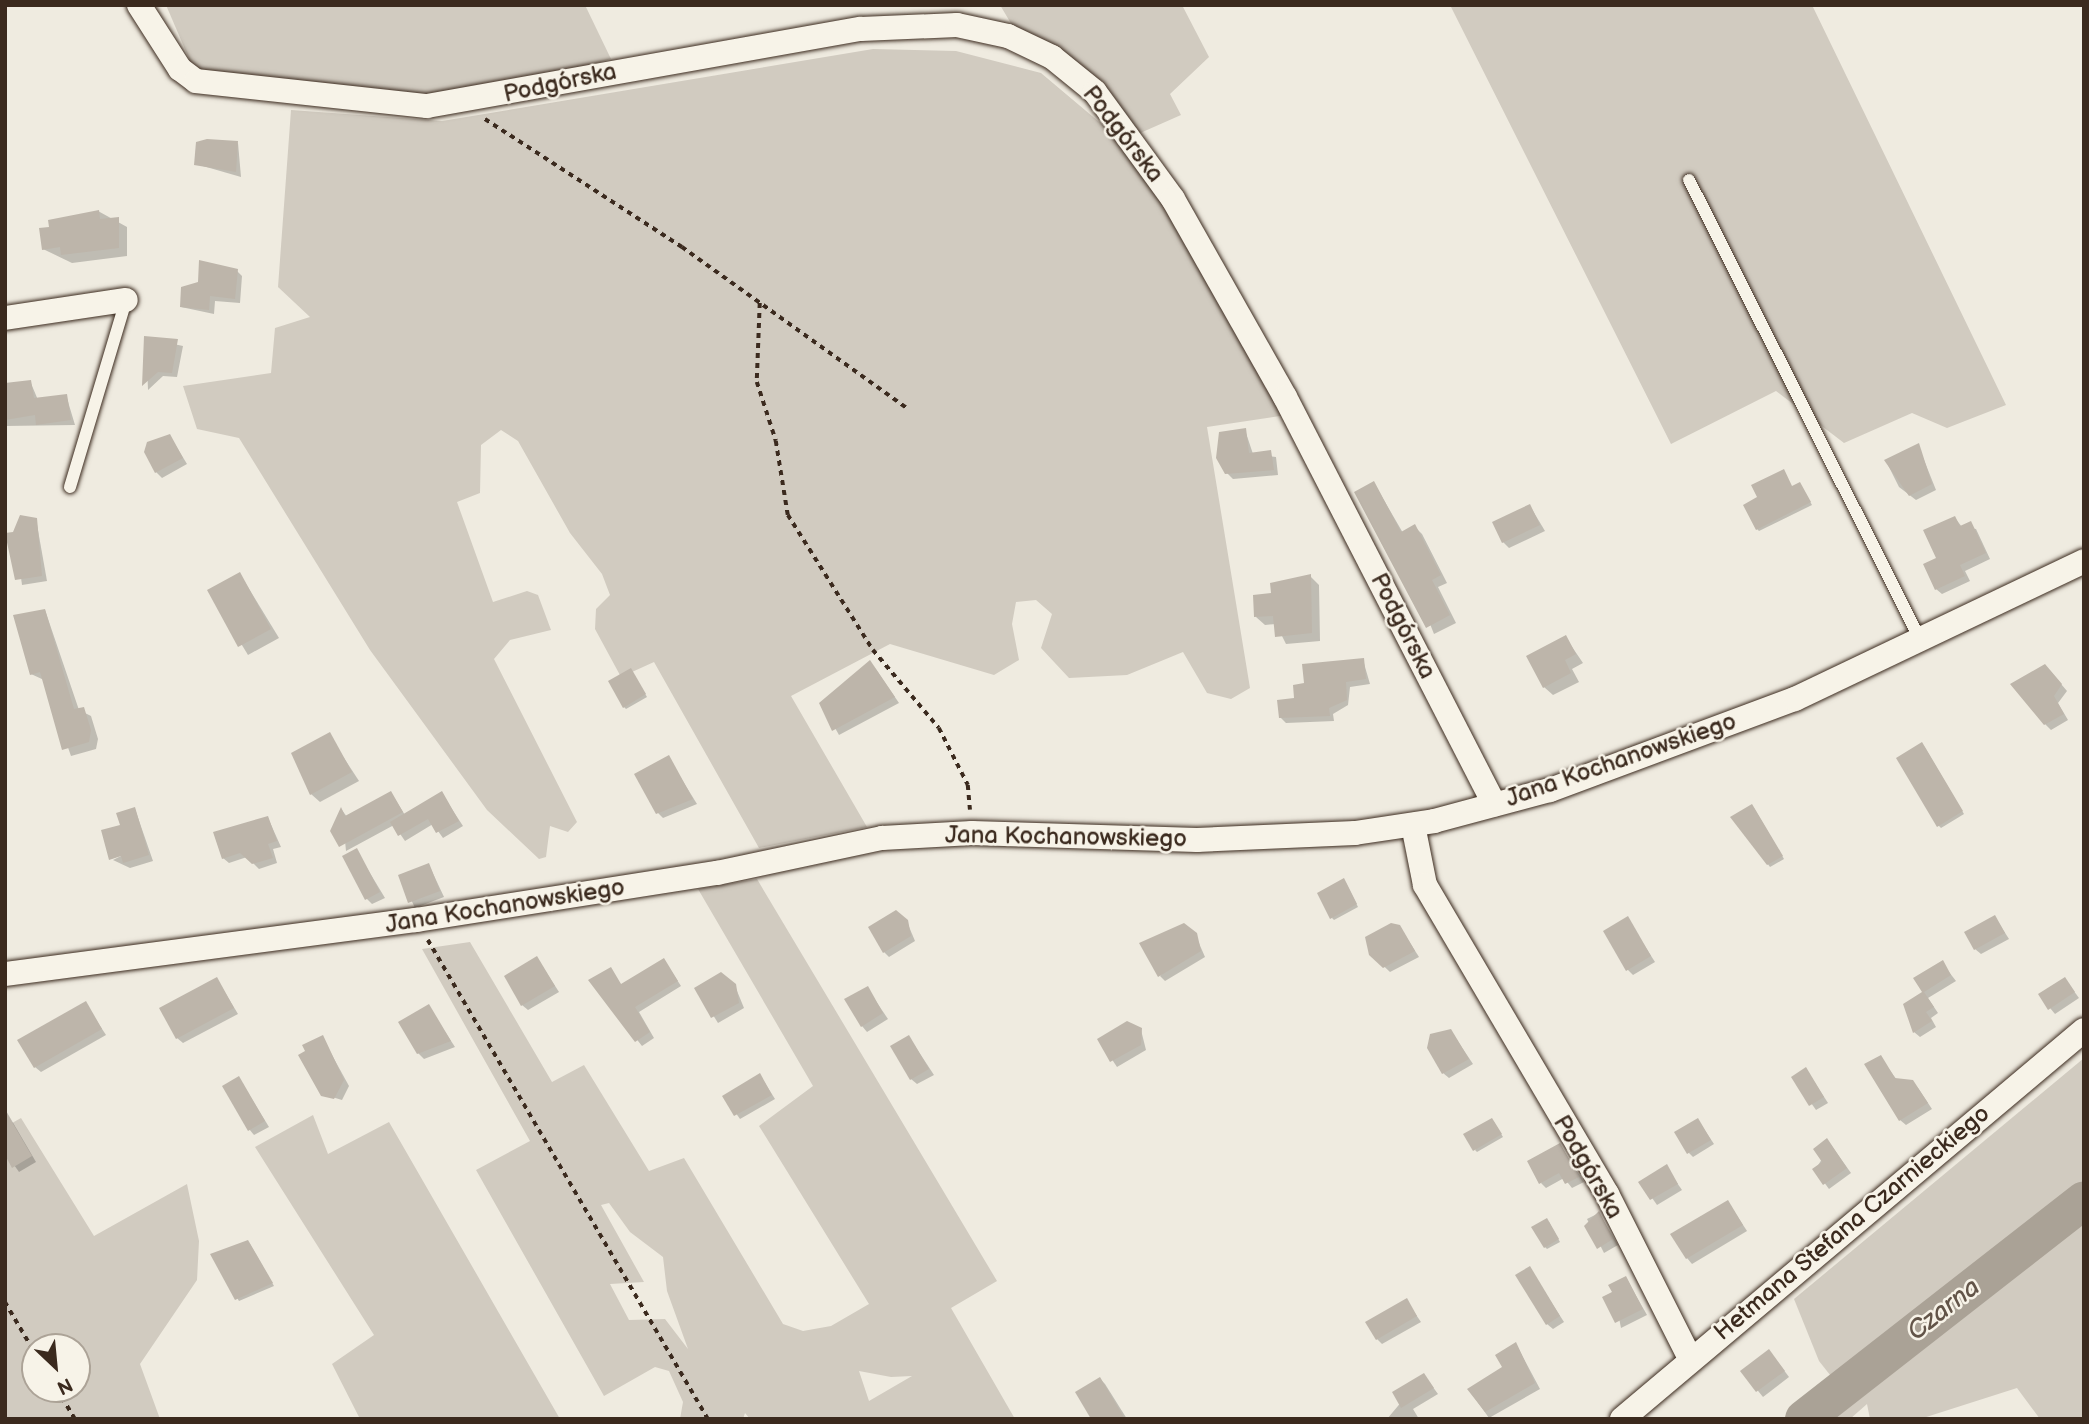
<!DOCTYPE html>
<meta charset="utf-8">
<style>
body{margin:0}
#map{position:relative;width:2089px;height:1424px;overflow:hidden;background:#efebe0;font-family:"Balsamiq Sans",sans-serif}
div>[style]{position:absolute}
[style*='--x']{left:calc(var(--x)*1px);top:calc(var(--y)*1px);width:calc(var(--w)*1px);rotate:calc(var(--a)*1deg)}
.green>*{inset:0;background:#d1cbc0}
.shadow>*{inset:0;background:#0003}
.river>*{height:38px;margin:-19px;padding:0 19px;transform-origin:19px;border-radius:19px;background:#aaa296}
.building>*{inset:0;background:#bdb5aa}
.path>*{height:3.5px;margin-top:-1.75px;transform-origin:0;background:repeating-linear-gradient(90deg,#3b2a1e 0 5px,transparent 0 10px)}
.roads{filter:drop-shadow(0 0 2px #3b2a1e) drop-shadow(0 0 2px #3b2a1e)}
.lane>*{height:12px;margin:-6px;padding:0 6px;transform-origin:6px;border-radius:6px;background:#f7f3e8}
.street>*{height:24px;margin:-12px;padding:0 12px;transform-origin:12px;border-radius:12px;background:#f7f3e8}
span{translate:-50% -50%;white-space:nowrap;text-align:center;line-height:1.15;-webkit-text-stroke:5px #f7f3e8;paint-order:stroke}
.street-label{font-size:24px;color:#3b2a1e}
.water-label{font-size:26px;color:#625448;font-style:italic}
.frame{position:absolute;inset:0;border:7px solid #3b2a1e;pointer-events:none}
.north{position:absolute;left:21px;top:1333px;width:70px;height:70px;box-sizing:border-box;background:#f7f3e8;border:2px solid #aca397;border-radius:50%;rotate:154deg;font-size:19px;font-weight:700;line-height:28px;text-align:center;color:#3b2a1e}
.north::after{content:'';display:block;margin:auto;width:24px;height:32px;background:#3b2a1e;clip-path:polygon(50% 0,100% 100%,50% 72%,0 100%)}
</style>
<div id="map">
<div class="green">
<div style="clip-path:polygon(166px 5px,585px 5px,611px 59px,443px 105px,196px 75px)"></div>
<div style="clip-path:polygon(1000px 5px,1182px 5px,1209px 57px,1170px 94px,1181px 115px,1138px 134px,1025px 47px)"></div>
<div style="clip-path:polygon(1450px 5px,1812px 5px,2006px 405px,1947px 428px,1912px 413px,1844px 443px,1776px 391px,1671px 444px)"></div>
<div style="clip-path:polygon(873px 49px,956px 51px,1041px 73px,1130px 148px,1287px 415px,1207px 427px,1250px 688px,1231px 699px,1207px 693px,1183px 652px,1127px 675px,1069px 678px,1041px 648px,1052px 614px,1036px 600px,1016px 602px,1012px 624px,1019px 660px,994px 675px,890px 644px,791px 696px,867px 827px,759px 848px,654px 662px,621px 677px,595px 629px,596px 609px,610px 595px,602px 574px,570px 533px,518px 441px,501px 430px,481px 445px,480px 493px,457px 502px,493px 602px,527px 591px,538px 595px,551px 630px,510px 640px,494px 659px,577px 822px,568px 832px,550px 826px,546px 857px,539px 859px,487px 810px,370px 650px,239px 438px,197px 429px,183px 386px,271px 373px,275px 328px,310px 317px,278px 287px,291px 110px,442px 121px)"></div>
<div style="clip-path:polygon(evenodd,757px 879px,997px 1281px,951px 1308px,1015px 1419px,750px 1419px,745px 1413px,743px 1419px,680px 1419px,683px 1402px,669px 1371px,655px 1367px,604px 1396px,476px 1170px,530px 1141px,422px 949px,470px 942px,552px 1082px,584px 1065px,649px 1171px,684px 1158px,783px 1324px,803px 1331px,831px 1326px,869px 1304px,759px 1126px,813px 1086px,698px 889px,757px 879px,609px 1203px,630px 1232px,663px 1257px,667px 1291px,688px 1349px,665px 1319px,629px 1320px,610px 1284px,644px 1282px,601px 1205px,609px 1203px,757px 879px,859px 1371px,891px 1377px,912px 1376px,869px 1401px,859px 1371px)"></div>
<div style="clip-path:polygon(2084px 1058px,2084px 1192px,1838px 1385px,1819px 1361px,1794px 1299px)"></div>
<div style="clip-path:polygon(313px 1115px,328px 1154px,389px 1122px,560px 1419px,360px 1419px,332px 1364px,374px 1335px,255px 1147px)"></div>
<div style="clip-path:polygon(evenodd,21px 1118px,94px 1236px,187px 1184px,199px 1241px,197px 1280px,140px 1364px,160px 1419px,5px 1419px,5px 1127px,21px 1118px,35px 1347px,77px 1347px,77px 1389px,35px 1389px,35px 1347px)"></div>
<div style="clip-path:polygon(2084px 1209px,2084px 1419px,2040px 1419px,2017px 1388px,1920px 1419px,1870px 1419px,1867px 1404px,1850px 1419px,1814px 1419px)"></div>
</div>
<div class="shadow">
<div style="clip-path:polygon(238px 143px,241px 177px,196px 164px)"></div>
<div style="clip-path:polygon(98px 211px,127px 227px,127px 256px,72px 263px,43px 249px)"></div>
<div style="clip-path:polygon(237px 271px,242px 276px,240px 303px,215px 301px,214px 314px,181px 307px)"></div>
<div style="clip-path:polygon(146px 338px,183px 346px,177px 377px,163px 376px,148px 390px)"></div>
<div style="clip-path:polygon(30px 381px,38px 400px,66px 395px,75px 425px,5px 426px,5px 385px)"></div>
<div style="clip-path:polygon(1245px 430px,1253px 454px,1276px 457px,1278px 475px,1233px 479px,1227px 473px)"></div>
<div style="clip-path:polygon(170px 436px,187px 464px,162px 478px,156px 472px)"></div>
<div style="clip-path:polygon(1918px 445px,1936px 490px,1916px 500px,1899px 487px,1886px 461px)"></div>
<div style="clip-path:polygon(1374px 483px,1403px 533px,1415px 527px,1422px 534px,1447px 583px,1438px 587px,1456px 623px,1434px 634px)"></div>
<div style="clip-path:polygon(1800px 484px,1812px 505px,1759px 531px,1757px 529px)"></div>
<div style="clip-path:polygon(1530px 506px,1545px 531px,1509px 548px,1503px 542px)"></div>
<div style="clip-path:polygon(1955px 518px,1962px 527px,1976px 529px,1990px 559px,1965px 571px,1970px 581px,1942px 594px,1936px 589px,1938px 559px)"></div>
<div style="clip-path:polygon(36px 519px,47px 581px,22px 585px,15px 533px)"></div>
<div style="clip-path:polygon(240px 574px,279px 638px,248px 655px,209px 591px)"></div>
<div style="clip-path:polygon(1310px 576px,1319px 585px,1320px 641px,1286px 644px,1276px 624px,1265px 625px,1256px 617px,1273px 595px,1271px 584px)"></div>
<div style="clip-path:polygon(45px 610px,79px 710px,91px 716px,98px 739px,96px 749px,71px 756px,44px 680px,31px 674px)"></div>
<div style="clip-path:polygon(1566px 638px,1583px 663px,1572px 669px,1579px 682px,1553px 695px,1544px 687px)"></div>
<div style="clip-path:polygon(1363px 660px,1370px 684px,1350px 687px,1348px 705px,1333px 714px,1334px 721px,1286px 723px,1280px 717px,1306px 685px)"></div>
<div style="clip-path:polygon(875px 668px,899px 703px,839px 735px,821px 703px)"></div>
<div style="clip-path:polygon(2050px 671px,2067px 691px,2058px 703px,2068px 720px,2051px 730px,2045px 724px)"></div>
<div style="clip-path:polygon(633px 673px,647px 697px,626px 709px,624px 707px)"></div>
<div style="clip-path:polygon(329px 735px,359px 781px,320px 802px,311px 794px)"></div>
<div style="clip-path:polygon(1924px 746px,1964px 814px,1941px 828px,1938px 825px)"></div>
<div style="clip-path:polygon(668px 757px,697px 804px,663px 818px,658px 813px)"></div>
<div style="clip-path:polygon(391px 793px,405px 815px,442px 794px,463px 826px,443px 838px,433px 824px,405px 841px,394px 825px,346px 851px,342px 810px,347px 817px)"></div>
<div style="clip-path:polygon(1754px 808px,1784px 859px,1770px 867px,1732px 817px)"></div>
<div style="clip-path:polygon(135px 809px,153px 861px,130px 868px,113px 860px,129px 852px,111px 859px)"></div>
<div style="clip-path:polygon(268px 818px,281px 847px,273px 849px,277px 863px,259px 869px,247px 857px,229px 863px,223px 858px)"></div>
<div style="clip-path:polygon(356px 850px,385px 898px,372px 904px,367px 899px)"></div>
<div style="clip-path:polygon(429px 865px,444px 897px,415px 908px,400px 876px)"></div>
<div style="clip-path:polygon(1346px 883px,1358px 907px,1334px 920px,1332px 918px)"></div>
<div style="clip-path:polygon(1995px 917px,2009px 939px,1981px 954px,1975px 949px)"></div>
<div style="clip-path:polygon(1627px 918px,1655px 962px,1633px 975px,1628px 970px)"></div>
<div style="clip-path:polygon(907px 922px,915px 941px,889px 957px,884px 952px)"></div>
<div style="clip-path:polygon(1400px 927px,1419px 957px,1390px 972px,1371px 954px)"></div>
<div style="clip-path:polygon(1195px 934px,1205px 957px,1165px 981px,1160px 976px)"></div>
<div style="clip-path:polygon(537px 958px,559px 992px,528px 1010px,522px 1005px)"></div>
<div style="clip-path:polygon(664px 960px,681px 986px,639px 1012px,654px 1038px,642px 1046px,590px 980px,610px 969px,622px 986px)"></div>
<div style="clip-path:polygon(1942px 963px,1956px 981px,1928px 998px,1938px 1013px,1931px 1018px,1936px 1027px,1920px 1037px,1914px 1032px,1924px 993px,1916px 979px)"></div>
<div style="clip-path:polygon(217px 979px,238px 1014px,183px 1043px,177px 1038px)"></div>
<div style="clip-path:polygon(2065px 979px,2079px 998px,2055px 1014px,2050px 1008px)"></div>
<div style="clip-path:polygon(735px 986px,744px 1008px,718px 1023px,696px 988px)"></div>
<div style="clip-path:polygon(867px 988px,888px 1019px,867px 1032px,862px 1026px)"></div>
<div style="clip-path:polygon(85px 1003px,106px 1035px,41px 1072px,35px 1067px)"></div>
<div style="clip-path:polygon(429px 1007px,455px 1047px,424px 1059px,418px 1053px)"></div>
<div style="clip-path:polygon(1141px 1030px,1146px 1050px,1117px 1067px,1099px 1040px)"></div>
<div style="clip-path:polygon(1451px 1031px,1473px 1064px,1449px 1078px,1443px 1073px)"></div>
<div style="clip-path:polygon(322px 1037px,349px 1086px,342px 1100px,322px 1094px)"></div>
<div style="clip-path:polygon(909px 1037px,934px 1075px,917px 1084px,911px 1079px)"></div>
<div style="clip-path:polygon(1880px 1057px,1897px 1080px,1918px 1088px,1932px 1109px,1906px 1125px,1900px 1120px)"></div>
<div style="clip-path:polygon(1806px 1069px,1828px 1103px,1816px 1110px,1793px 1077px)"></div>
<div style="clip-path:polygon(760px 1075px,775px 1099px,740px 1119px,724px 1096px)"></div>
<div style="clip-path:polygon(239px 1078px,269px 1127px,254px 1135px,249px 1129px)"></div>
<div style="clip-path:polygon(5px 1109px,36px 1162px,19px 1172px,5px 1152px)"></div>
<div style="clip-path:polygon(1698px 1120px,1714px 1144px,1693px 1157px,1689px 1153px)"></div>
<div style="clip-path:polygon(1494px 1122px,1503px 1137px,1477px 1152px,1475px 1150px)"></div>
<div style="clip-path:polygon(1560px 1145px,1584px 1182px,1572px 1188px,1564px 1178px,1546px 1188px,1541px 1183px)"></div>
<div style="clip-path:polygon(1831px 1145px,1851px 1173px,1829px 1189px,1815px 1170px)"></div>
<div style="clip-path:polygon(1666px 1167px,1682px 1190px,1657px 1205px,1641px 1182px)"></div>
<div style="clip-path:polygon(1728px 1202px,1747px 1231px,1692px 1264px,1687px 1258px)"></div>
<div style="clip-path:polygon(1599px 1213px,1618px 1245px,1604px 1253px,1587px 1219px)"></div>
<div style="clip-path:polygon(1549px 1222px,1560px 1242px,1547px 1249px,1545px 1247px)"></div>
<div style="clip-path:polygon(250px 1244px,274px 1286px,239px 1301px,212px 1255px)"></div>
<div style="clip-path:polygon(1530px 1269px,1564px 1322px,1553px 1329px,1547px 1324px)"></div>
<div style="clip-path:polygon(1626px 1278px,1647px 1315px,1621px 1328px,1614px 1293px)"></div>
<div style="clip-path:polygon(1406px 1300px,1421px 1322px,1382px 1344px,1377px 1339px)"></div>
<div style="clip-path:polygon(1516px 1344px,1540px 1389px,1489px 1418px,1469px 1390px,1504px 1368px)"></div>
<div style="clip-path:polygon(1774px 1357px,1789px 1377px,1763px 1397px,1742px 1371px)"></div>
<div style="clip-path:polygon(1424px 1375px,1438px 1394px,1413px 1409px,1419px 1419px,1387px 1419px)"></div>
<div style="clip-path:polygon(1100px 1379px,1105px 1384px,1127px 1419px,1093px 1419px)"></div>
</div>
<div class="river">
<div style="--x:1804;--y:1419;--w:355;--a:-38"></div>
</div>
<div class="building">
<div style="clip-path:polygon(207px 139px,238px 141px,236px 172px,194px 165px,196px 142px)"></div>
<div style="clip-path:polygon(99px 210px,100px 219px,119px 217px,119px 248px,61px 255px,60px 247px,42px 250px,39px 228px,49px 227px,48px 220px)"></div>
<div style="clip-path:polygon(199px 260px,238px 269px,235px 299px,210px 296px,209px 310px,180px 307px,181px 287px,198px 282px)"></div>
<div style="clip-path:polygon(144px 336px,178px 339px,172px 373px,158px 372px,142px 386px)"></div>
<div style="clip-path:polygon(31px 380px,34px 398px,67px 394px,71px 420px,36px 425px,35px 415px,5px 420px,5px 383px)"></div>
<div style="clip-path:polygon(1246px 428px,1249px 453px,1271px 450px,1274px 470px,1225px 474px,1216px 458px,1219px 432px)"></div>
<div style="clip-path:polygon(170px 434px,183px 458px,155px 473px,144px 452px,147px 442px)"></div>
<div style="clip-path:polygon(1919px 443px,1932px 484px,1909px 496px,1884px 460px)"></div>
<div style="clip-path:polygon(1784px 469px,1792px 486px,1800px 482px,1811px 502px,1756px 530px,1743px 505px,1757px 497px,1751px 485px)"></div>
<div style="clip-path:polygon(1374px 481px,1401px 532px,1415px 524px,1441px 575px,1432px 580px,1450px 615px,1426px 628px,1354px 492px)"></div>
<div style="clip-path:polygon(1530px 504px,1540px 525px,1502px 543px,1492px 522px)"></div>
<div style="clip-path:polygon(20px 515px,37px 518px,42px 576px,15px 580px,5px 533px,13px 532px)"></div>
<div style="clip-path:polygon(1955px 516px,1960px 526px,1971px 521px,1986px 553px,1960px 565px,1965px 576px,1935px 590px,1923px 564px,1936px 558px,1923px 530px)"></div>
<div style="clip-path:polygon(240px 572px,271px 629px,238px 647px,207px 590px)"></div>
<div style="clip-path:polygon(1311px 574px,1312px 633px,1275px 637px,1273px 616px,1254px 617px,1253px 595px,1271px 593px,1270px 583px)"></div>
<div style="clip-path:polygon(45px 609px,74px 709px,84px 707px,91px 730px,89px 742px,62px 750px,40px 672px,30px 675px,13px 615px)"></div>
<div style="clip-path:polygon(1566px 635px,1576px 654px,1565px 660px,1571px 673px,1543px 688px,1526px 656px)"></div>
<div style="clip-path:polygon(1364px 658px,1366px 679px,1346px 682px,1347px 700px,1329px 708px,1330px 716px,1279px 718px,1277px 700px,1294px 698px,1293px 685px,1304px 683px,1302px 664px)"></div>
<div style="clip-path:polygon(870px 660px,895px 697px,832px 731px,819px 703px)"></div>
<div style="clip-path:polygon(2045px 664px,2062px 684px,2054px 696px,2064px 714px,2044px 725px,2010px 684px)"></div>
<div style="clip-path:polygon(631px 668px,646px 694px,623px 708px,608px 681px)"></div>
<div style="clip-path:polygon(330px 732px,352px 772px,310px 795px,291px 753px)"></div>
<div style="clip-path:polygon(1922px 742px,1963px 811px,1937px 827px,1896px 758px)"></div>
<div style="clip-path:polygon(669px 755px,693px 799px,656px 814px,634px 774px)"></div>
<div style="clip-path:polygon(391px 791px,403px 812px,339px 847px,330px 831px,341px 807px,345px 816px)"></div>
<div style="clip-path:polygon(442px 791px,459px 821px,436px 833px,428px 819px,398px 836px,390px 822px)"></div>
<div style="clip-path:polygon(1752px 804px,1783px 856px,1767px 865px,1730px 817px)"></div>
<div style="clip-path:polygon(135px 807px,149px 855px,123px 863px,121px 856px,109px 860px,101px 830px,120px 825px,116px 813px)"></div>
<div style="clip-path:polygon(268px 816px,277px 841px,268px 844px,273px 858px,252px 864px,240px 853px,222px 859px,213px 832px)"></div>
<div style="clip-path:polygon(357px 848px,380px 892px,365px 900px,342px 856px)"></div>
<div style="clip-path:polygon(429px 863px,440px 891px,408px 903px,398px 875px)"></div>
<div style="clip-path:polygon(1344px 878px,1357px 904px,1330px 919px,1317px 893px)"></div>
<div style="clip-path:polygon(896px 910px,908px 920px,911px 936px,883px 953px,868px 927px)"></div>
<div style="clip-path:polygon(1995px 915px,2005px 933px,1974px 950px,1964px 932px)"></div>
<div style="clip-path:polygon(1628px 916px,1651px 956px,1626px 971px,1603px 931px)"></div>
<div style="clip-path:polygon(1184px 923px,1197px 933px,1201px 951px,1158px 977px,1139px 943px)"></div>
<div style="clip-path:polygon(1391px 923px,1400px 925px,1415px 951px,1383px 968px,1369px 955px,1365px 937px)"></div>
<div style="clip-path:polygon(537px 956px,555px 986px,521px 1006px,504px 976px)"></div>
<div style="clip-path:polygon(664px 958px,678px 981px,635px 1007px,650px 1032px,635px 1042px,588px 980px,611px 967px,621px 984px)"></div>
<div style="clip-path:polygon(1943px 960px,1951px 975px,1924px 992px,1934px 1007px,1926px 1012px,1932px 1021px,1913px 1033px,1903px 1004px,1922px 992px,1913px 978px)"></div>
<div style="clip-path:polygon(721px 972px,736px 984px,739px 1003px,711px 1018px,694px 988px)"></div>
<div style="clip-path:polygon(217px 977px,234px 1008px,176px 1039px,159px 1008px)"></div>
<div style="clip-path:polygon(2065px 977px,2075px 992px,2048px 1010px,2038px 994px)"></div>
<div style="clip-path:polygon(868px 986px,883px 1013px,861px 1027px,844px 999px)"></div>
<div style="clip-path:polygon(86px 1001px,102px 1029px,34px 1068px,17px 1040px)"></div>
<div style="clip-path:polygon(429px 1004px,451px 1041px,417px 1054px,398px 1022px)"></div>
<div style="clip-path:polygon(1127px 1021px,1142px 1028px,1141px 1045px,1110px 1062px,1097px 1039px)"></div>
<div style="clip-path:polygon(1451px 1029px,1469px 1059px,1442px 1074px,1427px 1048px,1430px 1034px)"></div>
<div style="clip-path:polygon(323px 1035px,344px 1080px,334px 1099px,321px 1096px,298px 1055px,305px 1051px,302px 1045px)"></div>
<div style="clip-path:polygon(909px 1035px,929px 1069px,910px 1080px,890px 1046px)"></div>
<div style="clip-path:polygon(1881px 1055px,1895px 1078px,1913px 1080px,1928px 1103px,1899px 1121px,1864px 1064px)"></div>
<div style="clip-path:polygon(1806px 1067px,1824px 1097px,1809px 1106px,1791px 1077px)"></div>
<div style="clip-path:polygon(760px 1073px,772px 1095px,734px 1116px,722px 1096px)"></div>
<div style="clip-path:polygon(239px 1076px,265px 1121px,248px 1131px,222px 1086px)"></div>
<div style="clip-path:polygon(5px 1110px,32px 1156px,12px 1168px,5px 1155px)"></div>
<div style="clip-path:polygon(1492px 1118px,1502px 1134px,1473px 1151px,1463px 1134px)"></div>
<div style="clip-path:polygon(1698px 1118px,1711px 1140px,1687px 1154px,1674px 1132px)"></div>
<div style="clip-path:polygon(1827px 1138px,1847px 1168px,1823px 1185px,1812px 1169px,1822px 1162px,1813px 1149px)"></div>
<div style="clip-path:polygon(1560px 1143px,1579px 1177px,1565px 1184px,1559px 1173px,1539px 1184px,1527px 1161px)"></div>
<div style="clip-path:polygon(1667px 1164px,1678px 1184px,1650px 1200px,1638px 1182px)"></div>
<div style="clip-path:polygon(1728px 1200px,1743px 1225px,1686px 1259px,1670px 1234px)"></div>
<div style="clip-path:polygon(1599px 1211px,1613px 1239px,1597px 1249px,1584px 1226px)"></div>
<div style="clip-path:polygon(1547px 1218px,1559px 1239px,1544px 1248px,1531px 1227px)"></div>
<div style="clip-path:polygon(248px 1240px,273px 1283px,235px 1300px,210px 1254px)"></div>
<div style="clip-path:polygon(1530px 1266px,1560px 1316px,1546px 1325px,1515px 1275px)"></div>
<div style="clip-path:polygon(1626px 1276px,1643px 1309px,1615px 1323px,1602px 1297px,1612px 1292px,1608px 1285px)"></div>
<div style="clip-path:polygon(1407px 1298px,1417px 1316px,1376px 1340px,1365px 1322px)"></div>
<div style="clip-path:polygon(1516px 1342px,1535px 1383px,1485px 1412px,1467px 1389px,1502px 1367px,1495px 1355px)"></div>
<div style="clip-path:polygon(1769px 1349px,1785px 1371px,1756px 1392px,1740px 1371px)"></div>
<div style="clip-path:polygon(1424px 1373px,1434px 1388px,1401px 1408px,1392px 1392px)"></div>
<div style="clip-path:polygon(1100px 1377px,1125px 1419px,1091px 1419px,1075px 1392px)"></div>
</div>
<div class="path">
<div style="--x:485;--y:119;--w:235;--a:33"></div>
<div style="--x:682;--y:247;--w:278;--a:35.6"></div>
<div style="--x:760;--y:303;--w:79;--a:92.2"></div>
<div style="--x:757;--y:382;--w:62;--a:72.1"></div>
<div style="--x:776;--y:441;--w:75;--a:80.8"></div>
<div style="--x:788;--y:515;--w:160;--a:57.8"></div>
<div style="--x:873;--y:650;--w:102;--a:49.8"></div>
<div style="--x:939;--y:728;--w:64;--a:63"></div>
<div style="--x:968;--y:785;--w:25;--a:85"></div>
<div style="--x:428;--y:940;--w:555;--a:59.69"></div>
<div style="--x:5;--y:1302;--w:59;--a:59.5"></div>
<div style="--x:57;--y:1389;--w:35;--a:59"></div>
</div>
<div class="roads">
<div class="lane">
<div style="--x:1689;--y:180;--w:514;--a:63.29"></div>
<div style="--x:70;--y:487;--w:195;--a:-73.3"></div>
</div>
<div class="street">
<div style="--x:139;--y:5;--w:76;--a:57.4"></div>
<div style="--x:180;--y:69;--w:20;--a:37"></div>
<div style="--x:196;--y:81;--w:232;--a:6.2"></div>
<div style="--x:427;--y:106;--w:441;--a:-10.1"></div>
<div style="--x:861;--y:29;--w:96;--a:-2.4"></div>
<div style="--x:957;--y:25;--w:52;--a:12.2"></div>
<div style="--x:1008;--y:36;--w:49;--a:25.5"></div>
<div style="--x:1052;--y:57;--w:55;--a:39.1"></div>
<div style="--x:1095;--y:92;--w:132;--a:53.9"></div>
<div style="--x:1173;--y:199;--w:227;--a:60.5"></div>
<div style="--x:1285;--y:397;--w:458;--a:62.8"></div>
<div style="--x:5;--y:318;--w:122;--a:-8.5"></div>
<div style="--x:1413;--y:825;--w:61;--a:78.7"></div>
<div style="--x:1425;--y:885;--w:359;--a:59.5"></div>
<div style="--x:1607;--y:1194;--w:186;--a:63.2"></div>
<div style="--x:5;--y:974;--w:415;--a:-7.5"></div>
<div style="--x:416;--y:920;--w:305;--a:-8.9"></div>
<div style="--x:717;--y:873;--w:169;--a:-12"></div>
<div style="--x:882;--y:838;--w:90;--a:-3.2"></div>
<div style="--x:972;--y:833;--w:225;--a:1.8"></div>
<div style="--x:1197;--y:840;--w:158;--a:-2.5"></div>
<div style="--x:1355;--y:833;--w:80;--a:-8.6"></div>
<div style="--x:1434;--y:821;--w:120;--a:-15"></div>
<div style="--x:1550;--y:790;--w:261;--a:-20.4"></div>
<div style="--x:1795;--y:699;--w:320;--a:-25.5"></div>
<div style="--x:1622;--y:1419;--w:604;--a:-40.1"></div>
</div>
</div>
<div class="street-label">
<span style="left:560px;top:83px;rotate:-12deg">Podgórska</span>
<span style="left:1123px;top:134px;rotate:52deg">Podgórska</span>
<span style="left:1403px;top:626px;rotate:63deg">Podgórska</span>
<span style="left:1621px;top:760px;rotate:-19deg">Jana Kochanowskiego</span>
<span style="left:1066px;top:837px;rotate:1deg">Jana Kochanowskiego</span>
<span style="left:505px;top:906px;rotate:-9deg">Jana Kochanowskiego</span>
<span style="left:1588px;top:1167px;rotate:60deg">Podgórska</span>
<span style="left:1852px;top:1223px;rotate:-40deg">Hetmana Stefana Czarnieckiego</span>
</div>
<div class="water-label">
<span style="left:1944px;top:1310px;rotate:-38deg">Czarna</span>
</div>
<div class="frame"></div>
<div class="north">N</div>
</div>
